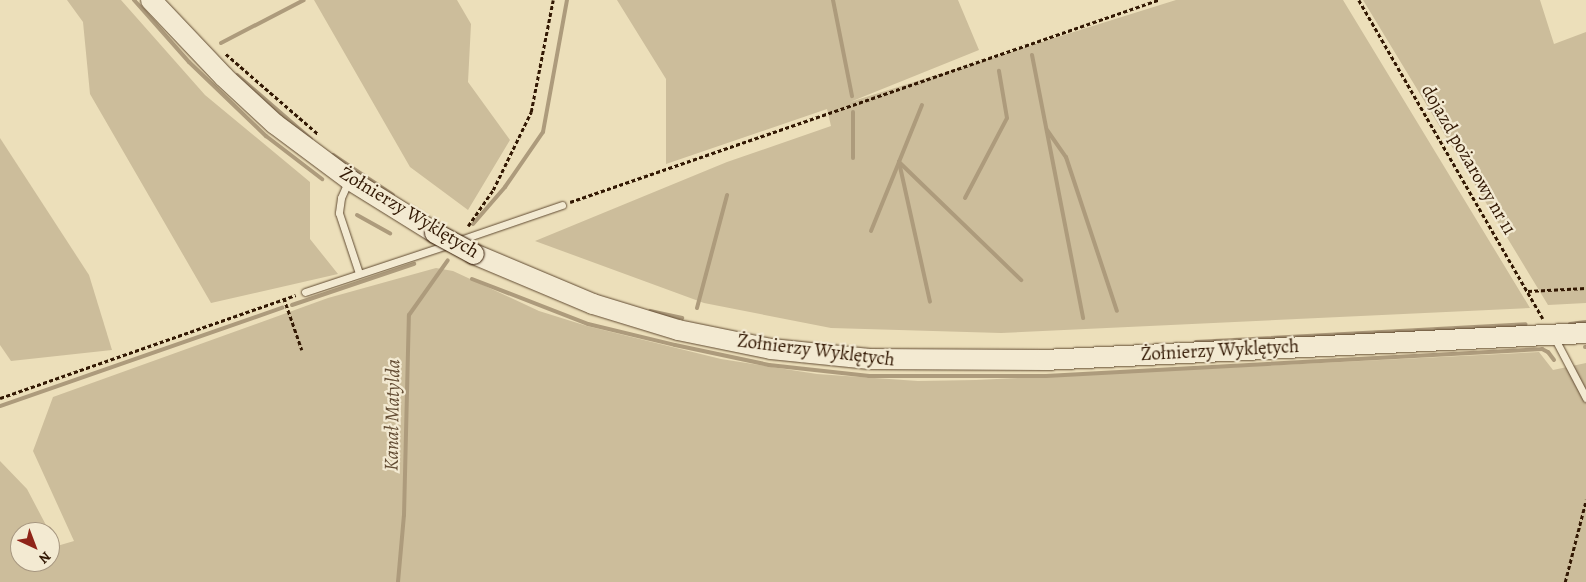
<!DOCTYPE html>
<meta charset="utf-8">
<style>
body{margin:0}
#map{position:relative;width:1586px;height:582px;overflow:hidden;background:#ecdfba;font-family:Alegreya,serif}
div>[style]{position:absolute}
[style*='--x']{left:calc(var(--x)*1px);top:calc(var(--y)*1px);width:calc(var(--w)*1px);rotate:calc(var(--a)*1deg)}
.green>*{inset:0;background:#ccbd9b}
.stream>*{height:4px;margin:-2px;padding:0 2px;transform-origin:2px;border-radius:2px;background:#ad9b7c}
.path>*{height:2.5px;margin-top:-1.25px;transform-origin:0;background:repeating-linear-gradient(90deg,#321803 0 4px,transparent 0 6.5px)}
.roads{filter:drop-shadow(0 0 1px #604a31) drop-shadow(0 0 1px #604a31)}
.lane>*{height:7px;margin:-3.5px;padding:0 3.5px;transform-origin:3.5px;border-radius:3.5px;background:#f3ead2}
.secondary>*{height:20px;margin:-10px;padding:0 10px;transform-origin:10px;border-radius:10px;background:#f3ead2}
.bridges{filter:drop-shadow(0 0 1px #321803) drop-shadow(0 0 1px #321803)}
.secondary-bridge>*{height:20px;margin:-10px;padding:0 10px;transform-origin:10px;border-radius:10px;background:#f3ead2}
span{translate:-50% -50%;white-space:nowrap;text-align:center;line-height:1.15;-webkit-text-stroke:4.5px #f3ead2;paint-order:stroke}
.street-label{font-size:19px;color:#321803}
.water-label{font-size:20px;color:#634c33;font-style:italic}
.north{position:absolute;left:10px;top:522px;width:50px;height:50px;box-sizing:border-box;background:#f3ead2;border:1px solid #a6967f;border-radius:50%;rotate:137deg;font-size:14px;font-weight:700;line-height:20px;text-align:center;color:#321803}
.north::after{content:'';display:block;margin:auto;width:18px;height:22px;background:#8f2418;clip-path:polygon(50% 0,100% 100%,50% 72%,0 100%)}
</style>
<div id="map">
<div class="green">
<div style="clip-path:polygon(67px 0,121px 0,205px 95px,310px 182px,310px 239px,338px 274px,211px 303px,90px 94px,83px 22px)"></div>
<div style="clip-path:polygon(314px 0,457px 0,471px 24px,468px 82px,510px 140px,468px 210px,410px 167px)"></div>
<div style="clip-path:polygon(617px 0,958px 0,979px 50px,850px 102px,1176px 0,1343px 0,1530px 308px,1001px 333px,831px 328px,704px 303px,535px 241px,727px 162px,831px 126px,827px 109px,666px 164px,666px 79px)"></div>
<div style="clip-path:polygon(1363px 0,1540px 0,1554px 44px,1586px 32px,1586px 303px,1548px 305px)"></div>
<div style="clip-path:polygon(0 138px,89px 275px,112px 350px,11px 361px,0 345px)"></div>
<div style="clip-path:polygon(evenodd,436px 268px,453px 271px,539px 311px,587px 326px,721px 359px,817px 374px,918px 381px,976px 380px,1539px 352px,1553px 370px,1586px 363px,1586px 582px,0 582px,0 461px,27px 489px,57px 546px,74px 541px,33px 451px,53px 397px,328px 298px,436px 268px,20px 532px,50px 532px,50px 562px,20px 562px,20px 532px)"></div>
</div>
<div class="stream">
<div style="--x:134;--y:0;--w:83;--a:48.4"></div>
<div style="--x:189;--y:62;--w:107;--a:43.9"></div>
<div style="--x:266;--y:136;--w:71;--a:37.5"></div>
<div style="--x:833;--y:0;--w:98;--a:78.8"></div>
<div style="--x:221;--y:43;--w:93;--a:-27.4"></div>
<div style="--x:1032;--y:55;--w:268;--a:79"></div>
<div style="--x:237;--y:75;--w:98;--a:40.9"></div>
<div style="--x:922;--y:105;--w:61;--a:112"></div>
<div style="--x:899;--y:162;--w:143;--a:77.5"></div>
<div style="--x:853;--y:112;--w:46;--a:90"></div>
<div style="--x:1047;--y:130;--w:33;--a:55"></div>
<div style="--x:1066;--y:157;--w:162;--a:71.7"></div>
<div style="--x:333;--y:155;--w:72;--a:33.7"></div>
<div style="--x:965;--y:198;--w:90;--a:-62.3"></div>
<div style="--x:1007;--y:118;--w:48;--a:-99.7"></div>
<div style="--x:357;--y:215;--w:38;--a:29"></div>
<div style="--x:473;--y:224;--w:49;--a:-49.1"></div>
<div style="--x:505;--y:187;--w:67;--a:-55.4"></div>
<div style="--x:543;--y:132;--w:134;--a:-79.7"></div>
<div style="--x:871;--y:231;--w:74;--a:-67.9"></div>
<div style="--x:899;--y:162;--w:170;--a:44"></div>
<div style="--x:472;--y:279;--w:124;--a:21.2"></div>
<div style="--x:588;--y:324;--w:89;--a:13.6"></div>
<div style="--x:675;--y:345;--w:96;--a:12"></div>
<div style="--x:769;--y:365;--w:101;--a:6.3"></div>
<div style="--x:869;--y:376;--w:177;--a:0"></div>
<div style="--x:1046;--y:376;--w:497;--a:-3.1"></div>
<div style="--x:1542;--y:349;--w:7;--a:27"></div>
<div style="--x:1548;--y:352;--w:10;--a:53"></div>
<div style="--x:292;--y:305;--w:129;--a:-18.6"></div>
<div style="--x:697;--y:308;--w:117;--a:-75.1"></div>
<div style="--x:650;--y:311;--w:33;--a:12"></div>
<div style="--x:1570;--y:324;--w:16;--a:-7"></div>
<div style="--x:1196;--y:342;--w:330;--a:-3.1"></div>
<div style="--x:1585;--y:347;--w:1;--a:0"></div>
<div style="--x:0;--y:406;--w:299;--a:-19.2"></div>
<div style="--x:398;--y:582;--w:67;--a:-84.9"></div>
<div style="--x:404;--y:515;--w:200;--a:-88.6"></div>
<div style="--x:409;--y:315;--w:67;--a:-54.7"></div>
</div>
<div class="path">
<div style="--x:1359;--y:0;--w:368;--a:60"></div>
<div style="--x:226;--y:54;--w:122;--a:41"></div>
<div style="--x:570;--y:202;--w:622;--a:-18.96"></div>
<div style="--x:468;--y:226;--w:44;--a:-55.2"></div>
<div style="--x:493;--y:190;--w:87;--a:-64"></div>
<div style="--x:531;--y:112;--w:114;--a:-78.9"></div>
<div style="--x:1528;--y:291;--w:58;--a:-3"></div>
<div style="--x:284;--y:298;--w:55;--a:70.9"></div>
<div style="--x:0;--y:398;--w:313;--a:-19.2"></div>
<div style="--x:1565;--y:582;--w:85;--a:-75.6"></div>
</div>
<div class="roads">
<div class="lane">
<div style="--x:348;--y:182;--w:17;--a:114"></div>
<div style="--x:341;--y:198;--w:15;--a:98"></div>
<div style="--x:339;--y:213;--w:63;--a:71.6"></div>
<div style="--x:457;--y:241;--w:111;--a:-18.9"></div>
<div style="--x:305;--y:292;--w:150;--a:-18.3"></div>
<div style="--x:1554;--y:337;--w:69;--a:62.3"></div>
</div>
<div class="secondary">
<div style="--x:151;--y:0;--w:106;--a:46.5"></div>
<div style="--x:224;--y:77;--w:69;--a:42.7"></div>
<div style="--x:275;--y:124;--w:94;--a:36.7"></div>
<div style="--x:350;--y:180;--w:100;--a:31.9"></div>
<div style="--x:474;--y:254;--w:129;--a:22.8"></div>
<div style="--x:593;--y:304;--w:89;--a:17"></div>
<div style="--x:678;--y:330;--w:95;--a:11.5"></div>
<div style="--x:771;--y:349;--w:99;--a:5.8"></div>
<div style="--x:869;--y:359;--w:175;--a:0.3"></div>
<div style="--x:1044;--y:360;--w:543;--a:-2.85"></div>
</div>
</div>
<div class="bridges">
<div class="secondary-bridge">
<div style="--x:435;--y:233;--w:44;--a:28.3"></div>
</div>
</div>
<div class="street-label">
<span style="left:1468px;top:160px;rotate:60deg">dojazd pożarowy nr 11</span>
<span style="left:409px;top:213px;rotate:31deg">Żołnierzy Wyklętych</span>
<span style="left:816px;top:351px;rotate:7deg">Żołnierzy Wyklętych</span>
<span style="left:1220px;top:351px;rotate:-3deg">Żołnierzy Wyklętych</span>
</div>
<div class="water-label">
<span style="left:392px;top:415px;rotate:-89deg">Kanał Matylda</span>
</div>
<div class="north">N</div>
</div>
